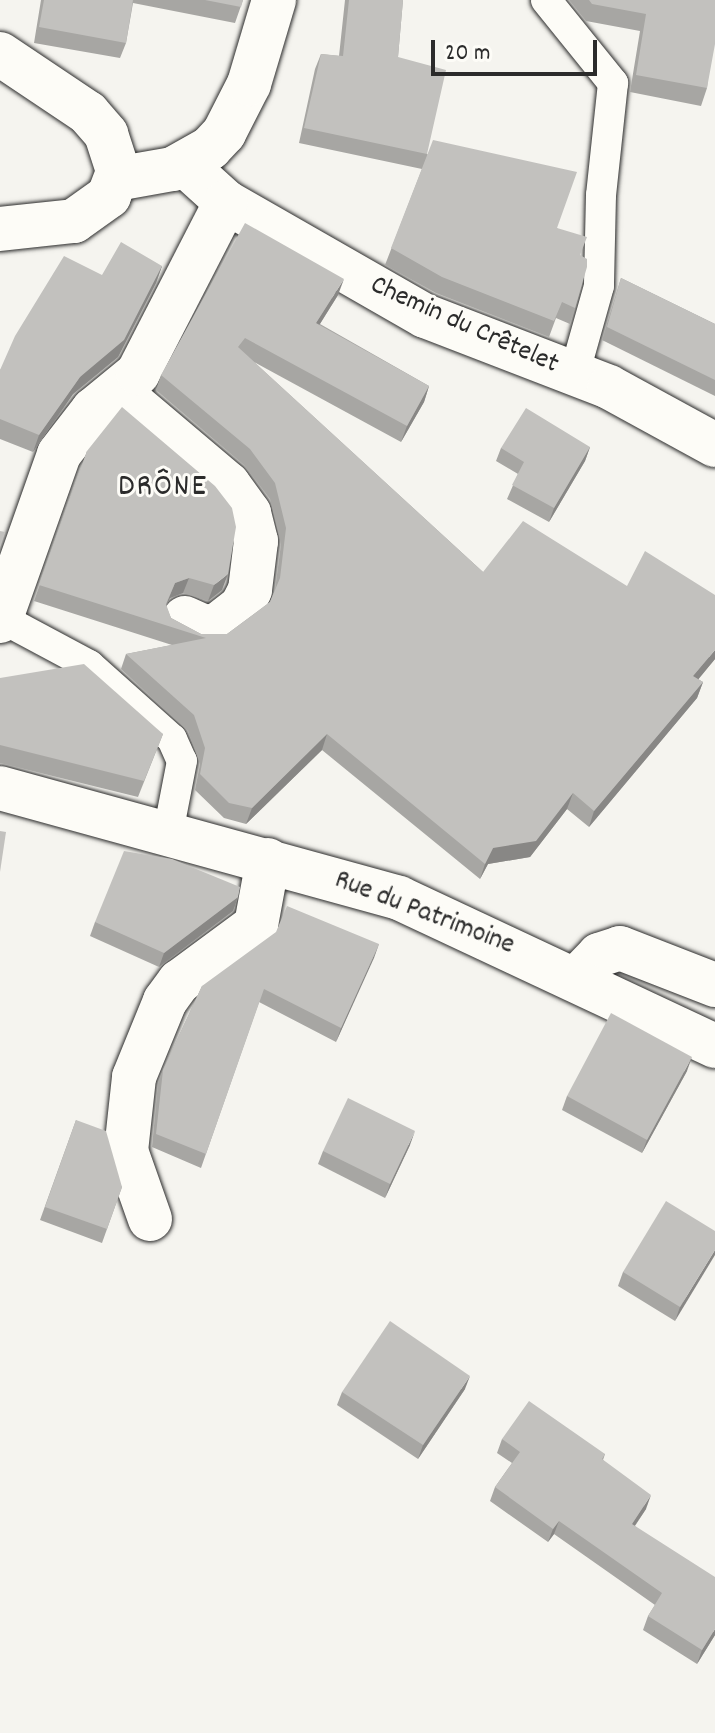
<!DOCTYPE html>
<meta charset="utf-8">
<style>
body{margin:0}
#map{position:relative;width:715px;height:1733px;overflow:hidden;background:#f5f4ef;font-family:Dekko,sans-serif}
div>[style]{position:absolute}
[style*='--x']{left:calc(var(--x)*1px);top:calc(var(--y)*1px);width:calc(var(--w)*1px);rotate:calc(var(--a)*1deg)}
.roads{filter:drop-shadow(0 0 2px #2b2b2b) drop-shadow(0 0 2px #2b2b2b)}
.lane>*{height:30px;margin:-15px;padding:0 15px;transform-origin:15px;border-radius:15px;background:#fdfcf7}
.street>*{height:44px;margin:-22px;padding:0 22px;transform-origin:22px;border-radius:22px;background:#fdfcf7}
.secondary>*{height:44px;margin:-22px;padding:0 22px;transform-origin:22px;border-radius:22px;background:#fdfcf7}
.wall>*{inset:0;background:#a7a6a3}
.shaded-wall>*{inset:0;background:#888785}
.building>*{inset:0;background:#c2c1be}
span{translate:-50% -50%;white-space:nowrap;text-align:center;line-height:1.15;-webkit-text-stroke:6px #fdfcf7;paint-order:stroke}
.street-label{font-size:28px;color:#2b2b2b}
.quarter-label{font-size:32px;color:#2b2b2b;letter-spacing:2px}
.scale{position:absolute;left:431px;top:40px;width:166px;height:36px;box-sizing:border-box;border:4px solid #2b2b2b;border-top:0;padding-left:10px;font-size:24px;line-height:28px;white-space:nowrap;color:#2b2b2b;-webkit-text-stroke:6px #fdfcf7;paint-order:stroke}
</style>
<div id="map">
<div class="roads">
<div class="lane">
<div style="--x:546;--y:0;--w:107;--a:51.1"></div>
<div style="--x:613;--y:83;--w:113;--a:96.1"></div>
<div style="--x:601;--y:195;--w:91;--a:91.3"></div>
<div style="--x:599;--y:286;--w:92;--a:105.7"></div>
<div style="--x:3;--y:619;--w:98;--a:28.1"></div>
<div style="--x:89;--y:665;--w:111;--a:41.7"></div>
<div style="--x:172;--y:739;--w:24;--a:66"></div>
<div style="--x:182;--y:761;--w:73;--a:101"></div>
</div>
<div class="street">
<div style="--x:184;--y:164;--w:57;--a:42.1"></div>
<div style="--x:226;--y:202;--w:229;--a:29.8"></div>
<div style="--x:425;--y:316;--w:197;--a:21.1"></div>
<div style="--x:609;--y:387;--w:121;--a:28.7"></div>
<div style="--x:116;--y:179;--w:58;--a:-10"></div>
<div style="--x:173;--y:169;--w:43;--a:-29.6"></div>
<div style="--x:210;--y:148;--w:21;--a:-47"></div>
<div style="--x:224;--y:133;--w:55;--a:-63"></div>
<div style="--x:249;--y:84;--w:88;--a:-73.4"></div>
<div style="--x:118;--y:391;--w:144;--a:40.2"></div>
<div style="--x:228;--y:484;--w:36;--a:54"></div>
<div style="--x:249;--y:513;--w:29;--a:76"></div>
<div style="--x:256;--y:541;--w:49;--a:97"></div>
<div style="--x:250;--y:590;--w:18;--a:117"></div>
<div style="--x:242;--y:606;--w:31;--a:142"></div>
<div style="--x:218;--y:625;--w:13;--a:171"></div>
<div style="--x:205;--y:627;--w:22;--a:-156"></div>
<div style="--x:0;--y:621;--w:177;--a:-70.5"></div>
<div style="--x:59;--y:454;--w:56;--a:-52.3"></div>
<div style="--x:93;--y:410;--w:58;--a:-39.4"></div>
<div style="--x:138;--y:373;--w:192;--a:-62.8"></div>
<div style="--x:577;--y:978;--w:32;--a:-46"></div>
<div style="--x:599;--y:955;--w:22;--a:-18"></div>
<div style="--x:620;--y:948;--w:102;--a:21.3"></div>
<div style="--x:150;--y:1219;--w:72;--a:-109.4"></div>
<div style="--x:126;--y:1151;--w:74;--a:-83.8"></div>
<div style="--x:134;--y:1077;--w:82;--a:-67.8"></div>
<div style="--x:165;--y:1001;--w:24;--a:-54"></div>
<div style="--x:179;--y:982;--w:96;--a:-36.5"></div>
<div style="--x:256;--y:925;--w:66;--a:-79.5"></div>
</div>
<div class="secondary">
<div style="--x:0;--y:54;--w:106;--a:33.8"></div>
<div style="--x:88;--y:113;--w:28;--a:49"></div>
<div style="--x:106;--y:134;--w:40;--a:72"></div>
<div style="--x:118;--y:172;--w:26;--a:111"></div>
<div style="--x:109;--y:196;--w:43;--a:144.5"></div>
<div style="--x:74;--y:221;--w:74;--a:173.8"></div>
<div style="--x:0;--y:788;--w:414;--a:15.4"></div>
<div style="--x:399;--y:898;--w:349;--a:25.1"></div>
</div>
</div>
<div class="wall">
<div style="clip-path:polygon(41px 0,243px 0,235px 23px,133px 3px,126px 43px,120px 58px,34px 43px)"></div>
<div style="clip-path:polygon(345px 0,403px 0,398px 57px,427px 154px,557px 228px,580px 255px,575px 308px,570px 324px,556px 318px,549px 337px,436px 293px,385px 265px,422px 169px,299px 143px,315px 69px,321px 54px,339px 56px)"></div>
<div style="clip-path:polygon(569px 0,715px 0,707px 88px,701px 106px,630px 92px,640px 31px,586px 21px)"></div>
<div style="clip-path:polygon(162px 266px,156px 283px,118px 357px,73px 394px,33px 452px,0 439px,0 370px,102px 275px)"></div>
<div style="clip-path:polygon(621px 278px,715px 324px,715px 396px,602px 340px)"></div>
<div style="clip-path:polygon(338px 295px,320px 324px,429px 386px,424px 402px,401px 442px,254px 362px,483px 572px,715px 659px,698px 679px,703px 682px,697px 698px,589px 827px,567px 809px,530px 857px,488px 864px,480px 879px,322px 750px,246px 824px,224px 818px,195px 790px,200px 764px,188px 731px,121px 669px,126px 654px,172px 645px,34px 601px,87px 451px,222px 590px,208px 601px,183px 593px,170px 598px,166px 606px,171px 618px,201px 634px,227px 634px,270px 602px,275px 590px,281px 544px,270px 499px,244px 465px,156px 390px,161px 375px)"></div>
<div style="clip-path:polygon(590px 447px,585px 461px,549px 522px,507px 499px,518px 474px,496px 461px,501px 448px)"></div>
<div style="clip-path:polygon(0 678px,163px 734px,138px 797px,0 763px)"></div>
<div style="clip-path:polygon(238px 897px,233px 911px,159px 967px,90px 936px,95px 922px)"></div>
<div style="clip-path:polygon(379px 944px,336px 1042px,259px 1002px,201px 1168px,152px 1147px,158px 1083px,163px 1070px,202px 986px)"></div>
<div style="clip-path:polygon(687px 1071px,642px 1153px,562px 1110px,567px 1096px)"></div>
<div style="clip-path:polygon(76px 1120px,122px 1187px,102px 1243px,40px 1220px)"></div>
<div style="clip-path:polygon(410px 1145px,385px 1198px,318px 1164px,323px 1151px)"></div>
<div style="clip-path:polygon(715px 1231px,675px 1321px,618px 1286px,623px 1272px)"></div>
<div style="clip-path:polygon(465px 1389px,418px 1459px,337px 1405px,342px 1392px)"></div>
<div style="clip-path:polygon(502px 1439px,605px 1454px,603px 1460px,646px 1509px,635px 1526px,715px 1635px,697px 1664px,643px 1630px,648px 1616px,655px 1605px,554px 1534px,548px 1542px,490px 1501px,495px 1487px,512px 1463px,497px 1453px)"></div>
</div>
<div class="shaded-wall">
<div style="clip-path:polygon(162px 266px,156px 283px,118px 357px,73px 394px,33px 452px,39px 435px,80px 377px)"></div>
<div style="clip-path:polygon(344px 279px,338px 295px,311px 338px,316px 323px)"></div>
<div style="clip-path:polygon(429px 386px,424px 402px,401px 442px,407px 426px)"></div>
<div style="clip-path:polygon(590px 447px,585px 461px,549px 522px,554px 508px)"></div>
<div style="clip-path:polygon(228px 574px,222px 590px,208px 601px,214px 585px)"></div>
<div style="clip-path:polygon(189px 578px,183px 593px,170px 598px,160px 620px,175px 583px)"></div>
<div style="clip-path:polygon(715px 650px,715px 659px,688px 692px,693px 676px)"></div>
<div style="clip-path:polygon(703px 682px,697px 698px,589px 827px,594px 811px)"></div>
<div style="clip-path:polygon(327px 734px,322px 750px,246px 824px,252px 808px)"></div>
<div style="clip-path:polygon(573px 793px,567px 809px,530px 857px,488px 864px,480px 879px,485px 864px,493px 848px)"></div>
<div style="clip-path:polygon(238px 897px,233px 911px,159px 967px,164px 953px)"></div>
<div style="clip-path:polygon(379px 944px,374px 958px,336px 1042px,341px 1028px)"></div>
<div style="clip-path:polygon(692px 1057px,687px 1071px,642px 1153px,647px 1140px)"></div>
<div style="clip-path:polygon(415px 1131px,410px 1145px,385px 1198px,390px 1184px)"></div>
<div style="clip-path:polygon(715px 1250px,715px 1255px,675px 1321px,680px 1307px)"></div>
<div style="clip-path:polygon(470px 1376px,465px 1389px,418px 1459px,423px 1445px)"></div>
<div style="clip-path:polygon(651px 1495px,646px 1509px,627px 1537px,632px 1524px)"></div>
<div style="clip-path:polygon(559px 1521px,554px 1534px,548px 1542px,553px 1529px)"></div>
<div style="clip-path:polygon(715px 1629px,715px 1635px,697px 1664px,702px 1650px)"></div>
</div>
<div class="building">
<div style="clip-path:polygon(44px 0,133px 0,126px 43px,39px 27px)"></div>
<div style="clip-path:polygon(205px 0,243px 0,241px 7px)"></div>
<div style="clip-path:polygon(349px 0,403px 0,398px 57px,446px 70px,427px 154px,304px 128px,321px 54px,343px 56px)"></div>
<div style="clip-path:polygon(589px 0,715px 0,715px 44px,707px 88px,636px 75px,646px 14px,592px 4px)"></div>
<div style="clip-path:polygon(433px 140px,577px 172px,557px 228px,587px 237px,580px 255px,587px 259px,587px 267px,575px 308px,562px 302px,554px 321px,442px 277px,391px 248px)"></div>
<div style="clip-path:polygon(245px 223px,344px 279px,316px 323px,429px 386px,407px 426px,245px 338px,238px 347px,483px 572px,523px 521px,627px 586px,645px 551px,715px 595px,715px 650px,693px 676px,703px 682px,594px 811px,573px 793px,536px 841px,493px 848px,485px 864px,327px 734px,252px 808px,229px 803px,200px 774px,205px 748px,194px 715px,126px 654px,206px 638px,39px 585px,87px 451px,122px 407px,215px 486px,232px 508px,236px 527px,228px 574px,214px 585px,189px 578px,175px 583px,166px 604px,171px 618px,201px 634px,227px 634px,270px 602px,280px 578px,286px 528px,275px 483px,250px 449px,161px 375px)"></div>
<div style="clip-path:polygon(121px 242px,162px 266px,124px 340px,80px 377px,39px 435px,0 419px,0 370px,15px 336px,64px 256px,102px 275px)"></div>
<div style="clip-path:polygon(621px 278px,715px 324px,715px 380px,607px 327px)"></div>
<div style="clip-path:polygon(526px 408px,590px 447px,554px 508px,512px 485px,524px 462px,501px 448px)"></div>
<div style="clip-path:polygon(0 531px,5px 532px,0 547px)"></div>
<div style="clip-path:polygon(84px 664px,163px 734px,144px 781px,0 745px,0 678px)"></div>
<div style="clip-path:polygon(0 831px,6px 832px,0 872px)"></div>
<div style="clip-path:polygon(124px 851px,172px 859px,240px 887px,238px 897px,164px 953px,95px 922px)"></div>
<div style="clip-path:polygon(287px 906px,379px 944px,341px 1028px,264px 989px,206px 1154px,156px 1134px,163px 1070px,202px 986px,276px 932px)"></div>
<div style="clip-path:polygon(611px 1013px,692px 1057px,647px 1140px,567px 1096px)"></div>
<div style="clip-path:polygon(348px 1098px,415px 1131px,390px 1184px,323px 1151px)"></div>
<div style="clip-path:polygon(76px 1120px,106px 1131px,122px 1187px,107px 1229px,45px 1207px)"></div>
<div style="clip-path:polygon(666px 1201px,715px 1231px,715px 1250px,680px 1307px,623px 1272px)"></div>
<div style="clip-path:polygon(390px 1321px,470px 1376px,423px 1445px,342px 1392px)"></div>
<div style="clip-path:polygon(529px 1401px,605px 1454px,602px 1459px,651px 1495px,632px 1524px,715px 1577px,715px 1629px,702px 1650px,648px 1616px,662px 1593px,559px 1521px,553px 1529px,495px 1487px,520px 1452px,502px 1439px)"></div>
</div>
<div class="street-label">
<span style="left:464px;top:326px;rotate:24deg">Chemin du Crêtelet</span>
<span style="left:424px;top:914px;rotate:21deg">Rue du Patrimoine</span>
</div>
<div class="quarter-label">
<span style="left:163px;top:488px">DRÔNE</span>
</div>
<div class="scale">20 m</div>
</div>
